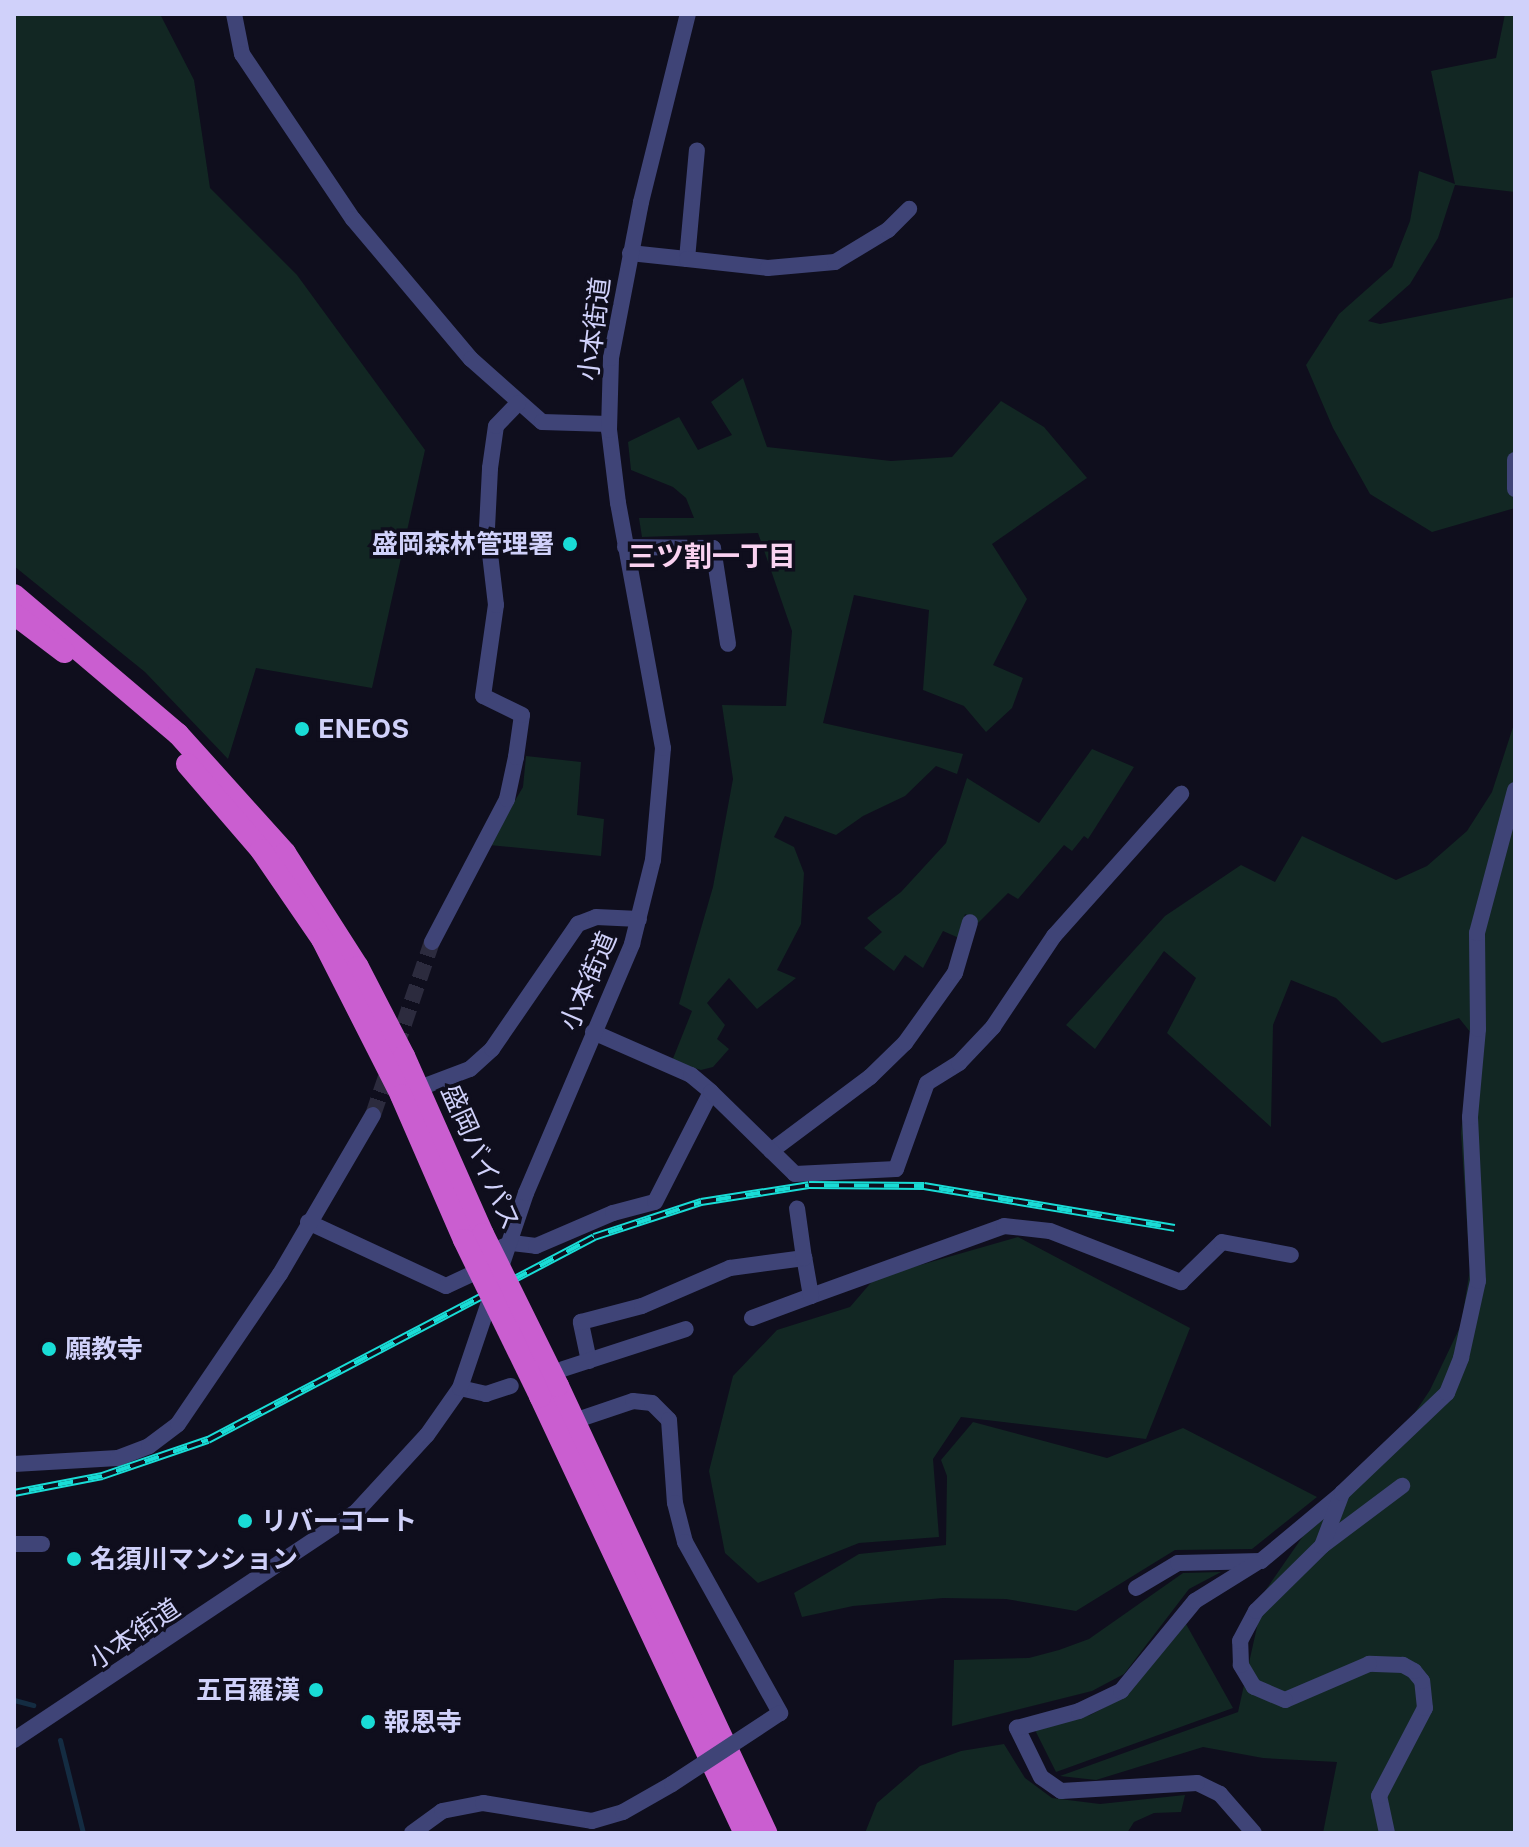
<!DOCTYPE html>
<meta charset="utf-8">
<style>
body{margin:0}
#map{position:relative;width:1529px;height:1847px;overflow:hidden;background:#0f0e1d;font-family:"Public Sans","Noto Sans JP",sans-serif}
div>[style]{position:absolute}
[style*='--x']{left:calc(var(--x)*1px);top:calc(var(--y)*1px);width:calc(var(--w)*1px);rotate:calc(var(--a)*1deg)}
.green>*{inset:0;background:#122723}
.stream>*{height:5px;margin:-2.5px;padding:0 2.5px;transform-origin:2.5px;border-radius:2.5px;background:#142c42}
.minor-tunnel>*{height:16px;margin-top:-8px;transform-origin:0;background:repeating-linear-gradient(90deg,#2c2b3e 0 16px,transparent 0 24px)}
.minor>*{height:16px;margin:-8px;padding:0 8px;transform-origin:8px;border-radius:8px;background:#3f4477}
.tertiary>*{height:16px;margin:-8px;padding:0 8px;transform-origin:8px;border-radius:8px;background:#3f4477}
.trunk>*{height:22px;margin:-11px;padding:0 11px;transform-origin:11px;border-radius:11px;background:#ca5ed0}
.rail>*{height:8px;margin-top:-4px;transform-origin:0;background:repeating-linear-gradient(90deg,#0f0e1d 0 15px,#19dcd6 0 30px);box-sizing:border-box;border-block:2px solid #19dcd6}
.minor-bridge>*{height:16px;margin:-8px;padding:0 8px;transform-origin:8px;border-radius:8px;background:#3f4477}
.trunk-bridge>*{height:22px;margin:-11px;padding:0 11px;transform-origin:11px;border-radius:11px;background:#ca5ed0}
.dots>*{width:22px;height:22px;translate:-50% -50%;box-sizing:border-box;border:4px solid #0f0e1d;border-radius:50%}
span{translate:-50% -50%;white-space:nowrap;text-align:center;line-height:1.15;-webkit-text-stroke:7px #0f0e1d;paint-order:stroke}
.street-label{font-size:26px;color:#d0d1fa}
.poi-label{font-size:26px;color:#d0d1fa;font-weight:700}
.right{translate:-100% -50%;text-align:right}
.left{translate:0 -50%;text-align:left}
.neighbourhood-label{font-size:28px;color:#fad2f1;font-weight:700}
.frame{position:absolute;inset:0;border:16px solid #d0d1fa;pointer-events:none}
</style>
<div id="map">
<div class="green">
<div style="clip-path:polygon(14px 14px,160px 14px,194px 80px,210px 188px,297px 275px,425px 450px,372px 688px,256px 668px,228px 759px,145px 672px,14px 566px)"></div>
<div style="clip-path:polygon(1505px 14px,1515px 14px,1515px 192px,1455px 185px,1438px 238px,1410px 284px,1368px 321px,1380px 324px,1515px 297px,1515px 508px,1432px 532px,1370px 494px,1333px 428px,1306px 365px,1339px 314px,1392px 267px,1410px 221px,1419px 171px,1455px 184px,1431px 71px,1496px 58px)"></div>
<div style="clip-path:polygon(743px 378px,767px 447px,891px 461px,952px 457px,1001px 401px,1044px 427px,1087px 478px,992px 544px,1027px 599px,993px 665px,1023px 678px,1012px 708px,986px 732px,964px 706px,923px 690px,929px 610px,854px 595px,823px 723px,963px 754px,957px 774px,936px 766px,905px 796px,863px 816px,836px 835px,785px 816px,774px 837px,794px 847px,804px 873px,801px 924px,777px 970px,796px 978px,757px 1009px,729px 978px,707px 1003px,725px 1025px,717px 1039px,729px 1049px,713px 1067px,701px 1070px,672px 1061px,692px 1011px,679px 1004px,713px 887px,733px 779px,722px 705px,786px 706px,792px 631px,758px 533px,642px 537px,639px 518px,694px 518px,686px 498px,673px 487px,631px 470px,628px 442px,679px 417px,698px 450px,732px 435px,711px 402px)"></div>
<div style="clip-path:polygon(1515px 721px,1515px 1833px,1323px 1833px,1337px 1762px,1263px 1758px,1203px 1747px,1096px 1780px,1060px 1776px,1238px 1712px,1265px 1591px,1328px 1500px,1412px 1417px,1430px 1390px,1461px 1325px,1470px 1269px,1461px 1133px,1471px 1033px,1459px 1018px,1382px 1043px,1336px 998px,1291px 980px,1273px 1025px,1271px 1127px,1167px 1033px,1196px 978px,1164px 951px,1095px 1049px,1066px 1025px,1165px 916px,1241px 865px,1275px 882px,1302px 836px,1396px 880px,1427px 866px,1467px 831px,1492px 792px)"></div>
<div style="clip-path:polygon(1092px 749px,1134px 767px,1088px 839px,1084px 836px,1072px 851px,1064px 845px,1018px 899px,1008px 893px,978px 923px,965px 914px,959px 938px,943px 931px,923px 968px,905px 955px,894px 971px,864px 948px,882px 932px,867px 918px,901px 892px,946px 843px,967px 778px,1039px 823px)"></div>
<div style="clip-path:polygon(526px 756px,581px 762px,577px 815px,604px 819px,601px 856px,489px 845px,523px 787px)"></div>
<div style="clip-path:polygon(1018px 1237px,1190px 1328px,1146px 1439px,961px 1417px,933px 1459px,939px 1537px,859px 1543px,758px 1583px,725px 1553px,709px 1471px,733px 1376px,777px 1330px,850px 1307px,875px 1278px)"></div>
<div style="clip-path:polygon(973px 1422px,1107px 1458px,1183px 1428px,1317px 1497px,1252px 1549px,1175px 1550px,1076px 1611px,1006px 1599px,943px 1598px,853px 1606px,802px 1617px,794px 1593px,859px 1554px,946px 1545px,947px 1476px,941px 1460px)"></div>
<div style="clip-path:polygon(1221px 1572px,1189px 1589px,1124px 1674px,1092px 1691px,952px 1726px,954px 1660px,1029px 1658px,1059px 1650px,1089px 1639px,1183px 1573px)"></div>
<div style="clip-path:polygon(1186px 1624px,1233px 1708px,1056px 1772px,1035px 1730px,1090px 1715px,1126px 1696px)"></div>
<div style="clip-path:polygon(1004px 1744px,1025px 1778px,1052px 1798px,1100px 1804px,1185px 1795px,1181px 1812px,1154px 1813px,1134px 1822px,1127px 1833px,865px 1833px,877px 1803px,920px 1766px,961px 1751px)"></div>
</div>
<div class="stream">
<div style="--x:14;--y:1700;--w:20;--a:15"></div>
<div style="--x:60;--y:1740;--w:96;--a:76.1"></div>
</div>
<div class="minor-tunnel">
<div style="--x:373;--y:1115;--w:183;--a:-71.2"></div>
</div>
<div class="minor">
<div style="--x:234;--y:14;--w:41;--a:78.7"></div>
<div style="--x:242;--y:54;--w:199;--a:56.1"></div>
<div style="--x:353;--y:219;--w:183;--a:49.9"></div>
<div style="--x:471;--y:359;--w:95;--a:41.6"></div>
<div style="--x:542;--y:422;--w:67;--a:1.7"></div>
<div style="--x:630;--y:253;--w:57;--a:6"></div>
<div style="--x:687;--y:259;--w:109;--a:-84.8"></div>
<div style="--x:687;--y:259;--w:81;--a:6.3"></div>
<div style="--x:768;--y:268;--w:67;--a:-5.1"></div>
<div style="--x:835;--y:262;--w:62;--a:-31.1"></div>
<div style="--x:888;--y:230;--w:30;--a:-45"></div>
<div style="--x:1515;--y:460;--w:29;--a:90"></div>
<div style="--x:625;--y:547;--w:88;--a:0.7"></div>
<div style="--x:713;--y:548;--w:97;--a:81.1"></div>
<div style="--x:432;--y:942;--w:161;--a:-62.3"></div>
<div style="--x:507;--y:799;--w:43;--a:-77.9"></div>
<div style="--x:516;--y:757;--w:42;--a:-81.9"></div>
<div style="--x:522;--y:715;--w:43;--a:-154"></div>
<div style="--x:483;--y:696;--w:92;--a:-81.9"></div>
<div style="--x:496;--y:605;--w:78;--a:-96.7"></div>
<div style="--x:487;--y:528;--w:60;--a:-87.1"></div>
<div style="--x:490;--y:468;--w:42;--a:-81.9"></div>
<div style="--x:496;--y:426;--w:32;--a:-46"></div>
<div style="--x:593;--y:1032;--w:107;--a:23.7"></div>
<div style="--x:691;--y:1075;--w:26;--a:40"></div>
<div style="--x:771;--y:1151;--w:124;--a:-36.8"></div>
<div style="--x:870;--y:1077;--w:49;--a:-44.2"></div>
<div style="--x:905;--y:1043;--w:86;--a:-54.5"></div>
<div style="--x:955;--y:973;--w:53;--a:-73.6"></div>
<div style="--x:308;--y:1222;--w:152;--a:24.9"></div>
<div style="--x:446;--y:1286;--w:29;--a:-25"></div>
<div style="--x:472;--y:1274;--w:33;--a:-46"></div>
<div style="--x:495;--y:1250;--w:18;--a:-22"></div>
<div style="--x:512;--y:1243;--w:24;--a:7"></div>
<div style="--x:536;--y:1246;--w:84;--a:-23.2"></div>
<div style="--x:613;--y:1213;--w:43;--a:-14.7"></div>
<div style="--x:655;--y:1202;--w:123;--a:-63"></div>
<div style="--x:711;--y:1092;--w:117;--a:44.3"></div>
<div style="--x:795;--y:1174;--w:101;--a:-2.8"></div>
<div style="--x:896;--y:1169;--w:91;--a:-70.2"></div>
<div style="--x:927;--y:1083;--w:38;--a:-32"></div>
<div style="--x:959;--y:1063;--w:50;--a:-46.6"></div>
<div style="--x:993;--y:1027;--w:110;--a:-56.2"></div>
<div style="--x:1054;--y:936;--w:191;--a:-48.2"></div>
<div style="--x:811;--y:1296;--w:205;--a:-19.9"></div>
<div style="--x:1004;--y:1226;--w:46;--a:6.2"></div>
<div style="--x:1050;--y:1231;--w:141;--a:21.3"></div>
<div style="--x:1181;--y:1282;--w:57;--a:-44.3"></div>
<div style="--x:1222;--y:1242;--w:70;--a:10.7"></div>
<div style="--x:752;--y:1318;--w:63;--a:-20.4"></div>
<div style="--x:811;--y:1296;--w:39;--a:-100"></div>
<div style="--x:589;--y:1361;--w:40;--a:-102"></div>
<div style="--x:581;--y:1322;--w:63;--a:-14.7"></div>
<div style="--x:642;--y:1306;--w:96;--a:-23.4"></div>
<div style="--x:730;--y:1268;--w:75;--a:-7.7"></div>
<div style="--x:804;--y:1258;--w:50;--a:-98"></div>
<div style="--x:563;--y:1369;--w:129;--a:-18"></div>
<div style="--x:460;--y:1388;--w:27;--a:13"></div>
<div style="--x:486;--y:1394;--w:26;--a:-18"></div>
<div style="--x:574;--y:1421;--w:62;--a:-18.7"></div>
<div style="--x:633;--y:1401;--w:19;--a:6"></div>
<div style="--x:652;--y:1403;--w:24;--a:45"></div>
<div style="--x:669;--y:1420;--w:83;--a:85.9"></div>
<div style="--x:675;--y:1503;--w:40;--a:75.6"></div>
<div style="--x:685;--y:1542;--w:196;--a:60.9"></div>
<div style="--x:14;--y:1464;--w:104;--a:-3.3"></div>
<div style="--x:118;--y:1458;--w:33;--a:-21"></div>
<div style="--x:149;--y:1446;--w:36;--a:-37"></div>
<div style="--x:178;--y:1424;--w:181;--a:-55.8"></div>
<div style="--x:280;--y:1274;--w:184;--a:-59.7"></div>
<div style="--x:14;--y:1544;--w:28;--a:0"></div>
<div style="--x:1323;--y:1545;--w:99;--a:-36.8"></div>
<div style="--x:1136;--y:1588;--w:49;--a:-30.8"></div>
<div style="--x:1178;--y:1563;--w:83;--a:-1.4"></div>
<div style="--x:1261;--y:1561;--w:102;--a:-39.8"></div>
<div style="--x:412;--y:1833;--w:37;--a:-36"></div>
<div style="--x:442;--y:1811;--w:42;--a:-11"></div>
<div style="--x:483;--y:1803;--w:110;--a:9.4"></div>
<div style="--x:592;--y:1821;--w:32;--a:-16"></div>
<div style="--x:623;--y:1812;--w:56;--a:-29.7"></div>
<div style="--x:1254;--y:1833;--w:52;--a:-131.1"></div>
<div style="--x:1220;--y:1794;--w:25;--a:-154"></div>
<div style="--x:1197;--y:1783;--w:136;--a:176.6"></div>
<div style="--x:1061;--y:1791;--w:24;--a:-145"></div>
<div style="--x:1041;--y:1777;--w:55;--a:-116.1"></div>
<div style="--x:1017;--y:1728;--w:64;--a:-15.3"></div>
<div style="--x:1079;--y:1711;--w:47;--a:-25.5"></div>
<div style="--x:1121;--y:1691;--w:117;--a:-50.6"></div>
<div style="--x:1195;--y:1601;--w:72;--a:-31.9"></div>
<div style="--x:1387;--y:1833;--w:38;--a:-102"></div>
<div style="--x:1379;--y:1796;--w:99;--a:-62.4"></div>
<div style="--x:1425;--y:1708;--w:27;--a:-96"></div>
<div style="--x:1422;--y:1681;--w:13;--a:-129"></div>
<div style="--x:1414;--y:1671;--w:13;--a:-151"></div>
<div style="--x:1403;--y:1665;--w:34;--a:-178"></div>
<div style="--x:1369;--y:1664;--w:91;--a:156.8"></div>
<div style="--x:1285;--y:1700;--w:34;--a:-157"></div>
<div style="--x:1254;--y:1687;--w:26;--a:-121"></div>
<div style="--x:1241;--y:1665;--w:24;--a:-92"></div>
<div style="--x:1240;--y:1641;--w:34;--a:-62"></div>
<div style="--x:1256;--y:1611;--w:93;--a:-44.6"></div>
<div style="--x:1322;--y:1546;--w:57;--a:-69.3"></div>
<div style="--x:1342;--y:1493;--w:145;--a:-43.6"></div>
<div style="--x:1447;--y:1393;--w:38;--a:-68"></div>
<div style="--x:1461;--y:1358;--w:79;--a:-77.6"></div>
<div style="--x:1478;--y:1281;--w:164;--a:-92.8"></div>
<div style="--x:1470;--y:1117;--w:88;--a:-84.8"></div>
<div style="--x:1478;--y:1029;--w:96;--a:-90.6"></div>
<div style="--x:1477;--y:933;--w:148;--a:-75.1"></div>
</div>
<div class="tertiary">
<div style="--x:409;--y:1092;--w:65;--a:-20.7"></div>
<div style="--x:470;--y:1069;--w:30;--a:-42"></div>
<div style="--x:492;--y:1049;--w:152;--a:-55.5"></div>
<div style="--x:578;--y:924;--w:19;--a:-21"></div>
<div style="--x:596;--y:917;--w:43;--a:2.7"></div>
<div style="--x:14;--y:1740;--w:412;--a:-33.7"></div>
<div style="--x:357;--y:1511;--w:103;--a:-47.4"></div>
<div style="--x:427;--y:1435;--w:57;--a:-54.9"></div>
<div style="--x:460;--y:1388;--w:206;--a:-71.3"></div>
<div style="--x:526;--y:1193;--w:271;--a:-66.9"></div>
<div style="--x:632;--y:944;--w:87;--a:-76"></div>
<div style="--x:653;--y:860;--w:112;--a:-84.9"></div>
<div style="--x:663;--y:748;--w:249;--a:-100.4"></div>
<div style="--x:618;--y:503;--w:74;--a:-97"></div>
<div style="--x:609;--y:430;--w:72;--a:-88.4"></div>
<div style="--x:611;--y:358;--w:159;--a:-79.1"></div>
<div style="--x:641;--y:202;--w:194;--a:-76"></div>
</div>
<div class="trunk">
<div style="--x:14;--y:595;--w:215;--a:40.3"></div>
<div style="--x:178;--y:734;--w:160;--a:48"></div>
<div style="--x:285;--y:853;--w:135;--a:57.4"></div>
<div style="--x:358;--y:967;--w:100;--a:62.7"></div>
<div style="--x:404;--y:1056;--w:195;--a:66.1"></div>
<div style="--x:14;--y:614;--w:63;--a:37.2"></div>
<div style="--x:187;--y:764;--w:113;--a:49.3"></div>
<div style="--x:261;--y:850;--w:108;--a:55.6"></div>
<div style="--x:322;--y:939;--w:175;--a:63.1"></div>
<div style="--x:401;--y:1095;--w:158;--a:66.5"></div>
<div style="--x:558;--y:1386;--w:493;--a:65"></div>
<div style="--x:540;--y:1396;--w:483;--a:64.9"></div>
</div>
<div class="rail">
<div style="--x:14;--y:1493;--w:90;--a:-10.9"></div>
<div style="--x:102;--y:1476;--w:112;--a:-18.8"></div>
<div style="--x:208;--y:1440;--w:436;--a:-27.7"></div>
<div style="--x:594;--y:1237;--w:113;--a:-18.1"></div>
<div style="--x:701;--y:1202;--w:109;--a:-8.9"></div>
<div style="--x:809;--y:1185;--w:115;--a:0.5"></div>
<div style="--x:924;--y:1186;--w:254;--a:9.5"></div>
</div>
<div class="minor-bridge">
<div style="--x:672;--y:1784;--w:129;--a:-33.3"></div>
</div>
<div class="trunk-bridge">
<div style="--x:483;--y:1234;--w:169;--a:63.7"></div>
<div style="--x:464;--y:1240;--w:174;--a:64"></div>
</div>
<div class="dots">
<div style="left:570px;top:544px;background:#19dcd6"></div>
<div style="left:302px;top:729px;background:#19dcd6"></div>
<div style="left:49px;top:1349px;background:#19dcd6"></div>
<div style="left:245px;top:1521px;background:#19dcd6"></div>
<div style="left:74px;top:1559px;background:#19dcd6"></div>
<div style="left:316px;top:1690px;background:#19dcd6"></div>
<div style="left:368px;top:1722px;background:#19dcd6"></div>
</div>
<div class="street-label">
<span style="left:594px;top:329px;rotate:-83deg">小本街道</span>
<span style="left:588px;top:981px;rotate:-67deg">小本街道</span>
<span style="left:481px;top:1157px;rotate:66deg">盛岡バイパス</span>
<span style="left:134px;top:1634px;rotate:-34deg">小本街道</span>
</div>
<div class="poi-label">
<span class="right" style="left:554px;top:544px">盛岡森林管理署</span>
<span class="left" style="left:318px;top:729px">ENEOS</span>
<span class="left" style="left:65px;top:1349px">願教寺</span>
<span class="left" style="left:261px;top:1521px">リバーコート</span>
<span class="left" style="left:90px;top:1559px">名須川マンション</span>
<span class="right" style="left:300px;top:1690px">五百羅漢</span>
<span class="left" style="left:384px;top:1722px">報恩寺</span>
</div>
<div class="neighbourhood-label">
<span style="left:712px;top:556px">三ツ割一丁目</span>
</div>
<div class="frame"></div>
</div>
